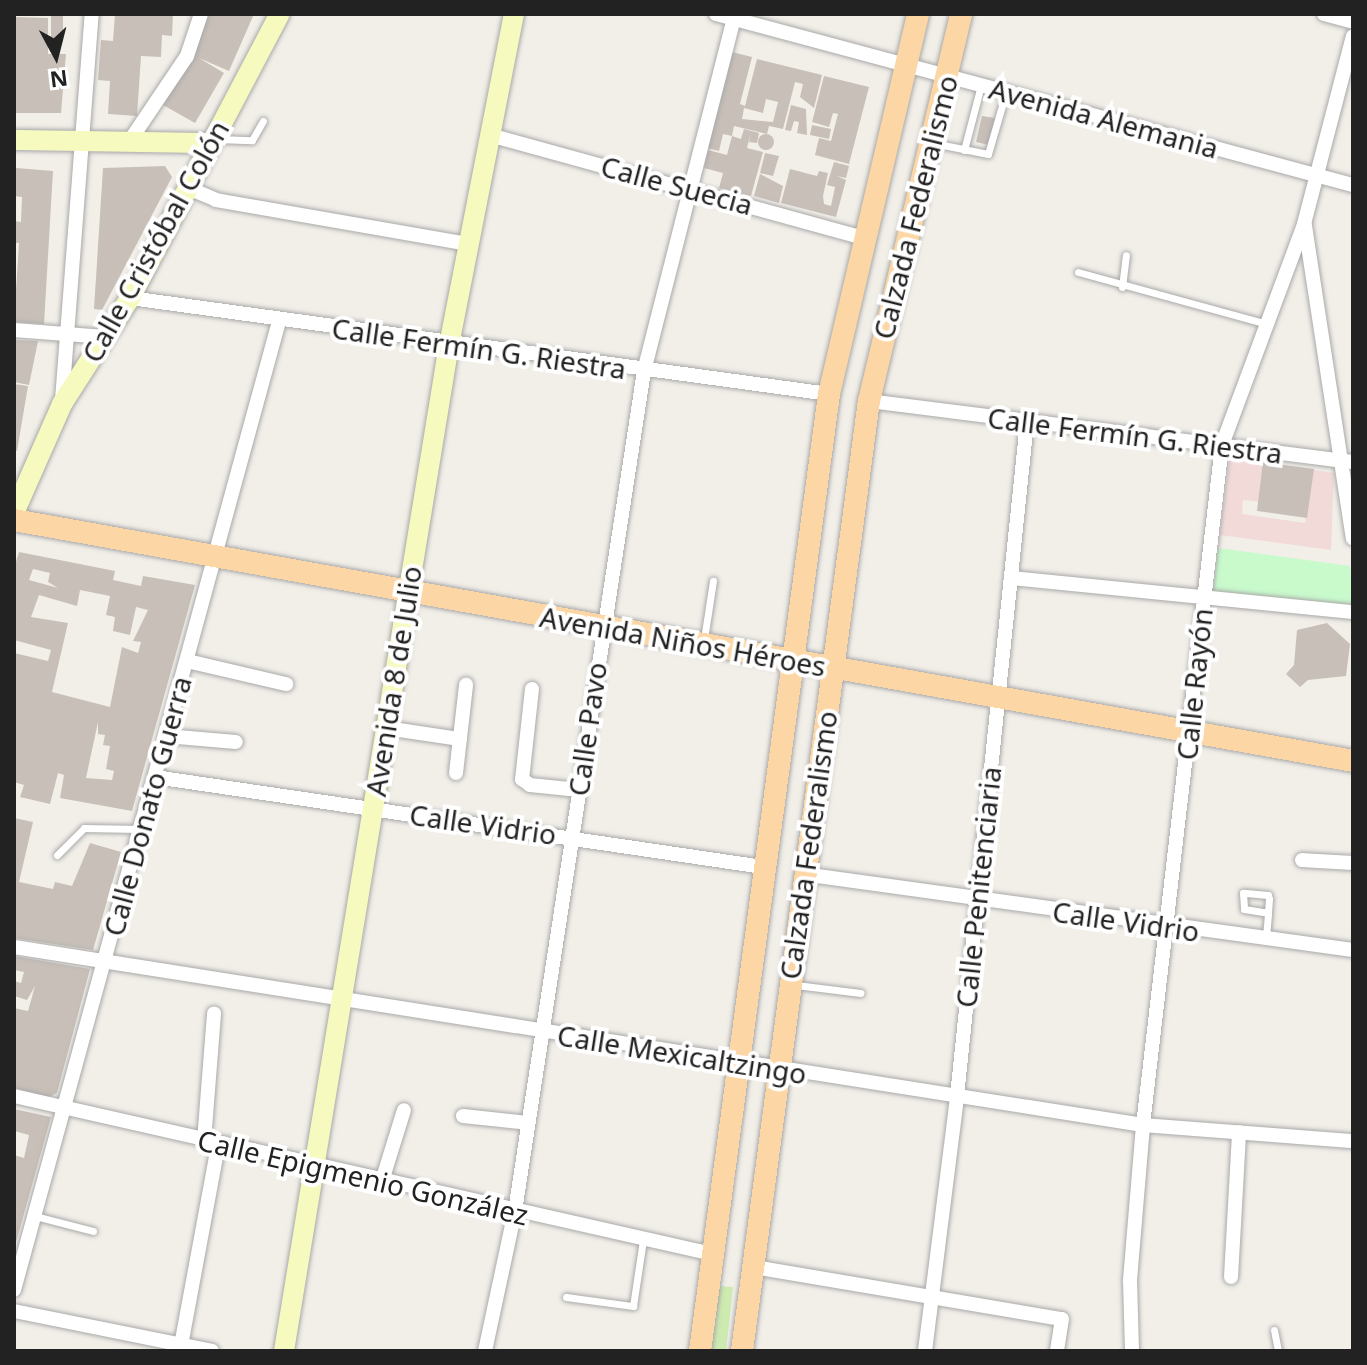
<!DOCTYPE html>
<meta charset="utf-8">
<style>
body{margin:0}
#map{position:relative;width:1367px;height:1365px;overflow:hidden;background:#f2efe9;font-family:"Noto Sans",sans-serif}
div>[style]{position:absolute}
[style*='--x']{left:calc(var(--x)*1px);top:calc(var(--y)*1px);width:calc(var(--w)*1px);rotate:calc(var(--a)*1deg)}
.commercial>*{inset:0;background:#f2dad9}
.grass>*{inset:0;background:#cdebb0}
.park>*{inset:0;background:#c8facc}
.building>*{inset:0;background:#c7bfb8}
.round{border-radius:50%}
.roads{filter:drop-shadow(0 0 2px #a9a9a9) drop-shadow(0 0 2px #a9a9a9)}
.lane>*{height:7px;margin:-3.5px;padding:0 3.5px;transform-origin:3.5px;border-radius:3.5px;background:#fff}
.street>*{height:14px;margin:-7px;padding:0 7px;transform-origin:7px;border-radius:7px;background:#fff}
.secondary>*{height:20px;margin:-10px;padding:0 10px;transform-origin:10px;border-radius:10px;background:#f7fabf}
.primary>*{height:22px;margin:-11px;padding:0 11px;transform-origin:11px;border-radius:11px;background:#fcd6a4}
span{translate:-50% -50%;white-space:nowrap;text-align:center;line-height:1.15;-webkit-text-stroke:8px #fff;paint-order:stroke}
.street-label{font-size:28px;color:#222}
.frame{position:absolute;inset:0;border:16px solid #222;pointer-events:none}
.north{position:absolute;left:16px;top:16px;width:80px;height:80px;-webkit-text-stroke:6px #fff;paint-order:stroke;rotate:173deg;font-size:22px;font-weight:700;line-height:32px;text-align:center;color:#222}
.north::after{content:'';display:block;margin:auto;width:28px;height:36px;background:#222;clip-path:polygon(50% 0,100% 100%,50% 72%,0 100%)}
</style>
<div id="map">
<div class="commercial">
<div style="clip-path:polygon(1230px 458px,1266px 467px,1261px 502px,1243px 500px,1242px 514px,1305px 523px,1313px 470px,1334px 473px,1331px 550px,1220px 535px)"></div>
</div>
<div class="grass">
<div style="clip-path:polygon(717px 1286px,733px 1287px,726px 1351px,710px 1351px)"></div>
</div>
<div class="park">
<div style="clip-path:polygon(1218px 548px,1350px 566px,1353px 605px,1213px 591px)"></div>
</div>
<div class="building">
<div style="clip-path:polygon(51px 14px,63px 14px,63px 42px,51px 37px)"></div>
<div style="clip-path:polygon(115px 14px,173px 14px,172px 36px,162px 35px,161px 57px,141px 56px,137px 116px,108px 114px,110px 81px,98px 80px,101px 40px,113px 41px)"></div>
<div style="clip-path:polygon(207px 14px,254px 14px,229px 71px,199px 58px,224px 73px,195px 123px,163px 105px,194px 56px)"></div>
<div style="clip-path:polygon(14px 17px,48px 18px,48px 54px,66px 54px,61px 113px,14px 113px)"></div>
<div style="clip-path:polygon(evenodd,732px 52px,752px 57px,740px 104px,745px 106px,757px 59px,822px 75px,814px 108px,800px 97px,803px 84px,795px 82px,783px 129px,769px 126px,767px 134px,734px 126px,732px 136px,723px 134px,719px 151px,707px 148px,732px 52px,766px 99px,778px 102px,773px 122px,742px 119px,744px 108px,763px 113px,766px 99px)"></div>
<div style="clip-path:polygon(824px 76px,869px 87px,849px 164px,815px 155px,819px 138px,831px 141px,838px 114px,833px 113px,829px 127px,812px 122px)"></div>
<div style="clip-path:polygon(791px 105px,806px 109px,807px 135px,797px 133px,799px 122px,794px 121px,791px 131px,785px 130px)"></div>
<div style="clip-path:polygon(982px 116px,995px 118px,989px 145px,976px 142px)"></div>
<div style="clip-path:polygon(812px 125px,831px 129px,829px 139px,810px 135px)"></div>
<div style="clip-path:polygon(744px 129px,759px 133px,757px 143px,749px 142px,751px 132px,747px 148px,763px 152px,751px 196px,719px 188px,723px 173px,704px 168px,708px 150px,727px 155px,732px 136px,741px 139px)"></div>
<div class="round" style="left:758px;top:134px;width:16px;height:16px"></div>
<div style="clip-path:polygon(765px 153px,779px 156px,773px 176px,760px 173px)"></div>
<div style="clip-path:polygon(834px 162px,849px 166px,846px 178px,837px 176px,846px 180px,836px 217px,781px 203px,790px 169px,817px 176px,819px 171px,828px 173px,823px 196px,824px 204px,831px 206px,835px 187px,827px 185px)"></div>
<div style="clip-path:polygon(165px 166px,172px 177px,102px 310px,94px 309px,103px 168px)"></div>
<div style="clip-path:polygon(16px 168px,53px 171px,44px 324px,14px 322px,19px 243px,14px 243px,14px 221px,21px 222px,22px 197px,14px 196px)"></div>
<div style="clip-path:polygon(760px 174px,783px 186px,779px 203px,754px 196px)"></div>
<div style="clip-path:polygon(14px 340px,38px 341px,29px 385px,14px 382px)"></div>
<div style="clip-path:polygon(14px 384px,28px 386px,17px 451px,14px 450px)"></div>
<div style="clip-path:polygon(1263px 462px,1314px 469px,1307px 518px,1257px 511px)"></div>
<div style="clip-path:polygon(evenodd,19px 552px,115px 571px,113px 580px,141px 586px,143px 576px,195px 585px,132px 811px,60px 798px,64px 775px,58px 773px,50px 804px,20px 797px,24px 785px,14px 782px,14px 653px,48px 661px,51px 650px,14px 640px,14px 568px,19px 552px,33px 569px,50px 573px,48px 582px,58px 588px,29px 580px,33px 569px,19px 552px,80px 590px,110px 596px,106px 615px,115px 617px,113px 631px,130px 635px,136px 607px,148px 610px,133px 641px,141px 642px,138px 653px,122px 647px,110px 707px,52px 692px,68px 623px,31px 617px,39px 595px,77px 606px,80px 590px,19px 552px,98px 722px,98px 734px,105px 735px,103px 745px,110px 746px,106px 769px,114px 771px,112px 780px,86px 778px,98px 722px)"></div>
<div style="clip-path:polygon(1327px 623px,1350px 644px,1346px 676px,1308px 680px,1300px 687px,1286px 674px,1294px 665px,1297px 630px)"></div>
<div style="clip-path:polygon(14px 818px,33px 822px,19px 882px,53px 889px,55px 882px,72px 886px,90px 843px,121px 852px,93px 950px,14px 938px)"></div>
<div style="clip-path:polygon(14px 956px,90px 969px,57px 1093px,49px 1097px,14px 1088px,14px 1008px,28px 1011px,35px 986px,27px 1000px,14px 996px,14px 981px,21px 983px,24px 972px,14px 970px)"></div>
<div style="clip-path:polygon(14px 1109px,51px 1117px,15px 1246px,14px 1155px,24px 1158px,29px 1135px,14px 1131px)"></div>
</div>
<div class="roads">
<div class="lane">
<div style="--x:217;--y:139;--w:35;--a:2"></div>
<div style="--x:252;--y:140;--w:22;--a:-60"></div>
<div style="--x:933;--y:143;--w:56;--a:11.3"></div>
<div style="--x:988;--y:154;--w:65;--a:-73.8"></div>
<div style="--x:964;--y:150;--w:67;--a:-75.3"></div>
<div style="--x:1078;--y:272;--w:192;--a:15.4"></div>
<div style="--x:1122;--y:287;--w:32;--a:-83"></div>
<div style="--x:704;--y:639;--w:59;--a:-81.2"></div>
<div style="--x:57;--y:855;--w:38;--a:-45"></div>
<div style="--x:84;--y:828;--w:55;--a:1"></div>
<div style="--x:1266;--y:937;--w:24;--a:-85"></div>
<div style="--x:1268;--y:913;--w:14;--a:-86"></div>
<div style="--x:1269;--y:899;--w:4;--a:-104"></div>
<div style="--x:1268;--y:895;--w:25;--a:-175"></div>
<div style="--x:1243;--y:893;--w:16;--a:86"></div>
<div style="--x:1244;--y:909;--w:24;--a:9"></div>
<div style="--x:796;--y:985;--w:65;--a:7"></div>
<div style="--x:35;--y:1216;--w:60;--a:14.5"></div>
<div style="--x:566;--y:1297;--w:68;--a:7.7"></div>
<div style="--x:633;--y:1306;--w:67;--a:-81.4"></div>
<div style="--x:1274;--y:1330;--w:21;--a:79"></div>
</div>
<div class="street">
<div style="--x:716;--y:14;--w:660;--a:15.03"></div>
<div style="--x:1324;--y:14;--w:30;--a:15"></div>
<div style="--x:490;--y:135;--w:388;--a:15.4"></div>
<div style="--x:129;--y:142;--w:104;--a:-56"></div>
<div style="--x:187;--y:56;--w:44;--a:-71.6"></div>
<div style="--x:186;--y:187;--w:33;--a:23"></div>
<div style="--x:216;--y:200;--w:257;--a:9.9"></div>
<div style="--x:1305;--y:226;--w:316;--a:81.3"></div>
<div style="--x:130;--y:298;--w:706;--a:7.82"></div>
<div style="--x:14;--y:330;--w:91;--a:4.4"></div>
<div style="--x:62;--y:400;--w:387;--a:-85.6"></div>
<div style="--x:869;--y:401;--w:488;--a:7.2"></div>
<div style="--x:1011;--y:578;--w:344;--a:5.7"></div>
<div style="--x:187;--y:661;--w:102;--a:13.1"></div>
<div style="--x:532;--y:689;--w:91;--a:96.3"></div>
<div style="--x:522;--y:779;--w:10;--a:37"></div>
<div style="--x:530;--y:785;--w:49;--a:5.8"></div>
<div style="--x:386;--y:728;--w:75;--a:8.5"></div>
<div style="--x:166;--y:736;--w:70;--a:4.9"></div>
<div style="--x:456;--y:773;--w:89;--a:-83.5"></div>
<div style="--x:155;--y:777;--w:615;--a:8.42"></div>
<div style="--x:1302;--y:860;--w:51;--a:3.4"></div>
<div style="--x:803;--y:874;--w:555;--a:7.87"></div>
<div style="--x:14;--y:947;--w:1143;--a:8.96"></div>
<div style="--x:1143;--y:1125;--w:211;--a:4.4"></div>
<div style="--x:14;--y:1096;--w:716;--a:12.75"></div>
<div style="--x:463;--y:1116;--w:65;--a:6.1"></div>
<div style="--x:204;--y:1141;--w:128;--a:-85.5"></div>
<div style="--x:382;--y:1181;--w:74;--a:-72.8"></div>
<div style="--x:754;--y:1267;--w:312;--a:9.6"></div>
<div style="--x:1062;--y:1319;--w:32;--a:99"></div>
<div style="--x:1231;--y:1277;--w:145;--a:-86.8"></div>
<div style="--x:14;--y:1290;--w:1005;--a:-74.7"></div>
<div style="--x:14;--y:1311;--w:202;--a:11.4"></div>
<div style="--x:180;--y:1351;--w:209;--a:-79.5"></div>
<div style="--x:485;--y:1351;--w:143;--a:-77.9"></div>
<div style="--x:515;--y:1211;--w:850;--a:-81.27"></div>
<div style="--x:644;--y:371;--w:363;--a:-75.7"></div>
<div style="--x:925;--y:1351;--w:257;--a:-82.8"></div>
<div style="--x:957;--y:1096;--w:678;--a:-84.07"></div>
<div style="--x:1132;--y:1351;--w:71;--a:-91.6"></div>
<div style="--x:1130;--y:1280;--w:156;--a:-85.2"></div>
<div style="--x:1143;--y:1125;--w:685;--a:-83.37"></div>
<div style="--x:1222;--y:445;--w:236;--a:-69.6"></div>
<div style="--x:1304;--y:224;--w:194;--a:-75.4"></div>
</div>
<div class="secondary">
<div style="--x:14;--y:140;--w:194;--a:0.9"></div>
<div style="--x:14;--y:513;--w:119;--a:-66.2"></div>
<div style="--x:62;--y:404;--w:126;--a:-57.3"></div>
<div style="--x:130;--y:298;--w:321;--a:-62.2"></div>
<div style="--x:284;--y:1351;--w:1019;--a:-80.69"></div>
<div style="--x:449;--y:345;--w:337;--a:-78.9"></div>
</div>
<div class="primary">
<div style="--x:14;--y:520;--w:1361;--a:10.2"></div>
<div style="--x:700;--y:1351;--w:966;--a:-82.32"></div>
<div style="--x:829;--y:394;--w:390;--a:-76.8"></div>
<div style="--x:742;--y:1351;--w:958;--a:-82.39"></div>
<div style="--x:869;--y:401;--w:398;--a:-76.6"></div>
</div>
</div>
<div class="street-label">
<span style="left:1104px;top:118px;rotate:15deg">Avenida Alemania</span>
<span style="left:677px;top:185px;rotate:15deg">Calle Suecia</span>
<span style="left:915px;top:207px;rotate:-76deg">Calzada Federalismo</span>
<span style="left:155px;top:241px;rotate:-61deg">Calle Cristóbal Colón</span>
<span style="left:479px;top:348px;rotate:8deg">Calle Fermín G. Riestra</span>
<span style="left:1135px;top:435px;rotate:7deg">Calle Fermín G. Riestra</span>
<span style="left:683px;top:641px;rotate:10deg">Avenida Niños Héroes</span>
<span style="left:393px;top:681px;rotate:-81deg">Avenida 8 de Julio</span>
<span style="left:1194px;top:684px;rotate:-84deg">Calle Rayón</span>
<span style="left:587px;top:729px;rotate:-82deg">Calle Pavo</span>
<span style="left:147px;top:806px;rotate:-75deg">Calle Donato Guerra</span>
<span style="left:483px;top:824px;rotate:8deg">Calle Vidrio</span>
<span style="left:808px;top:845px;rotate:-82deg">Calzada Federalismo</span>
<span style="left:978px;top:887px;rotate:-84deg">Calle Penitenciaria</span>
<span style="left:1126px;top:921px;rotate:8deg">Calle Vidrio</span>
<span style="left:682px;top:1054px;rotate:9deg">Calle Mexicaltzingo</span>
<span style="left:363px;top:1177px;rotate:13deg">Calle Epigmenio González</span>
</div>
<div class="frame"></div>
<div class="north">N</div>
</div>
